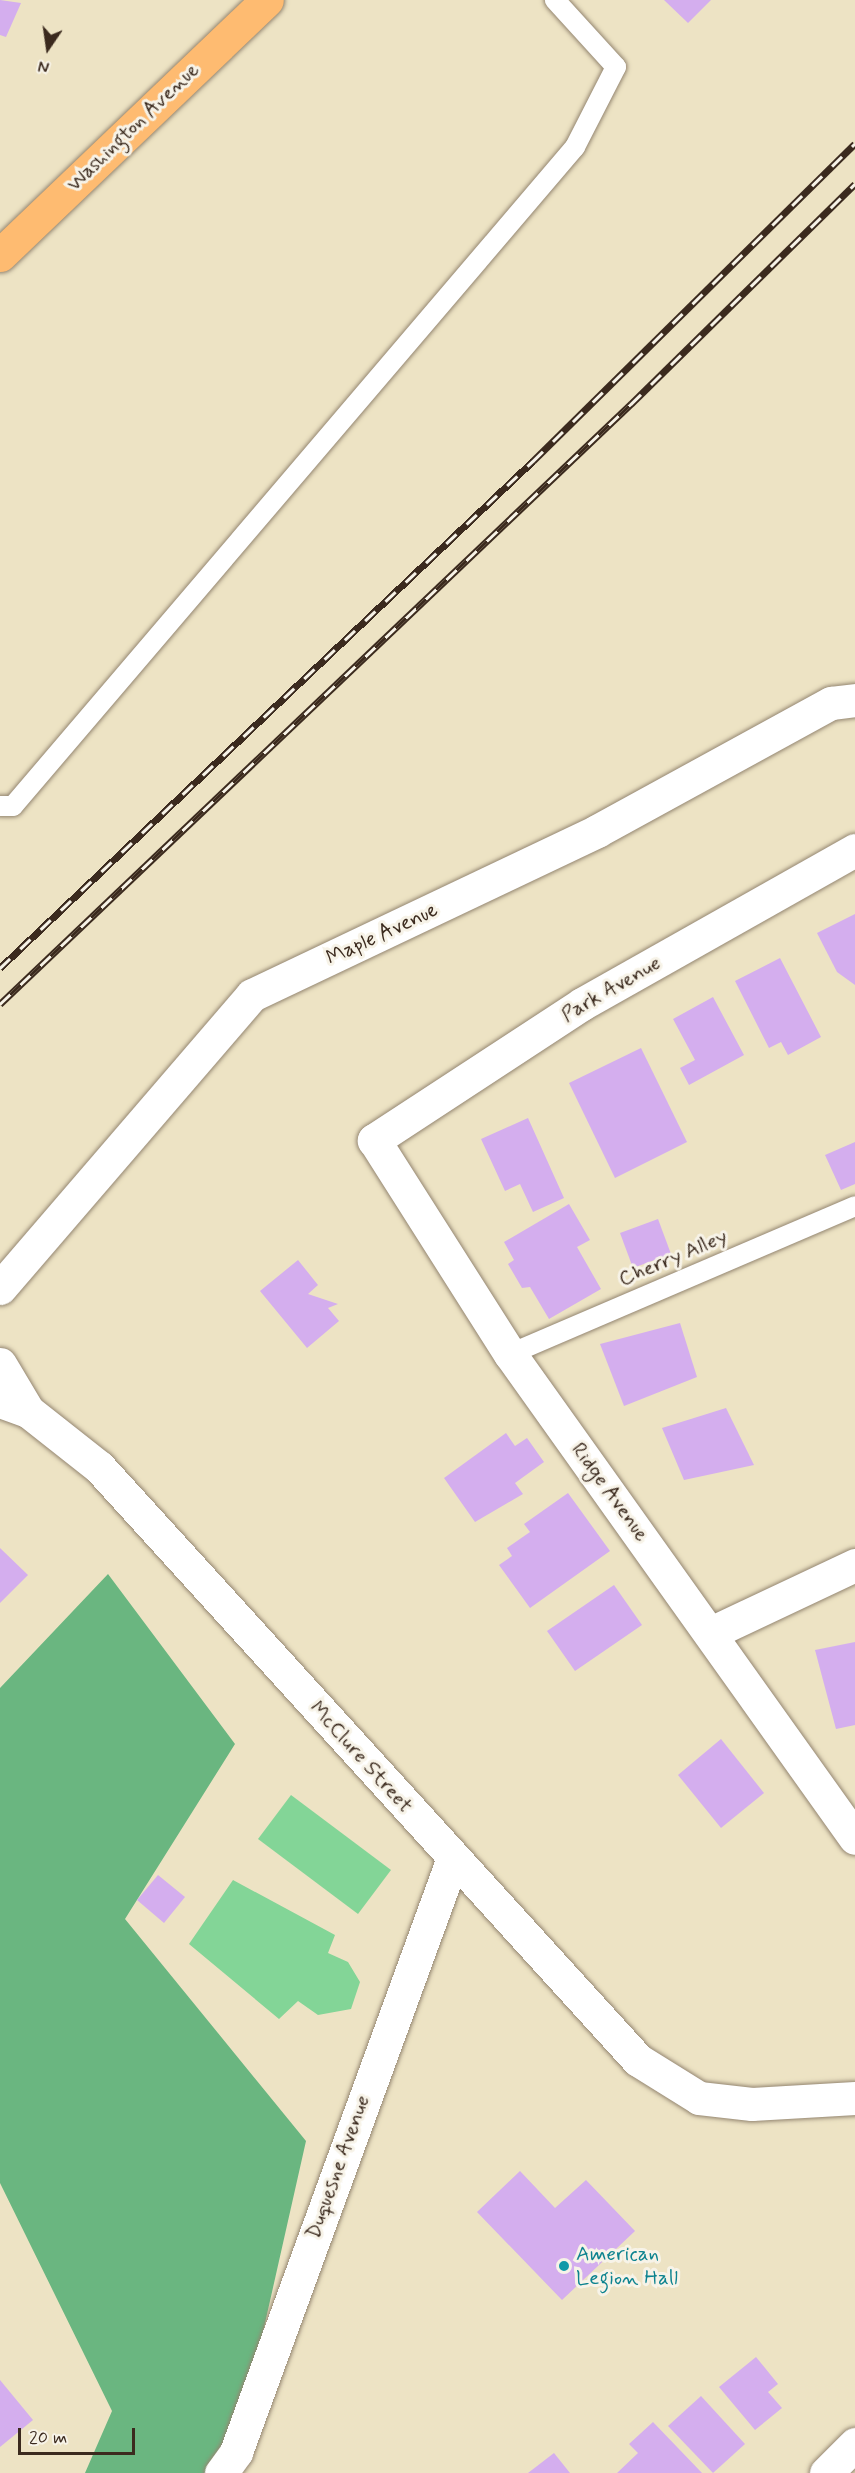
<!DOCTYPE html>
<style>
body{margin:0}
#map{position:relative;width:855px;height:2473px;overflow:hidden;background:#ede3c4;font-family:Mynerve,sans-serif}
div>[style]{position:absolute}
[style*='--x']{left:calc(var(--x)*1px);top:calc(var(--y)*1px);width:calc(var(--w)*1px);rotate:calc(var(--a)*1deg)}
.green>*{inset:0;background:#83d597}
.forest>*{inset:0;background:#6ab680}
.building>*{inset:0;background:#d4aeee}
.roads{filter:drop-shadow(0 0 2px #948671) drop-shadow(0 0 2px #948671)}
.lane>*{height:20px;margin:-10px;padding:0 10px;transform-origin:10px;border-radius:10px;background:#fff}
.street>*{height:33px;margin:-16.5px;padding:0 16.5px;transform-origin:16.5px;border-radius:16.5px;background:#fff}
.primary>*{height:33px;margin:-16.5px;padding:0 16.5px;transform-origin:16.5px;border-radius:16.5px;background:#febb71}
.rail>*{height:7px;margin-top:-3.5px;transform-origin:0;background:repeating-linear-gradient(90deg,#f7f3e8 0 14px,#3b2a1e 0 28px);box-sizing:border-box;border-block:2px solid #3b2a1e}
.dots>*{width:16px;height:16px;translate:-50% -50%;box-sizing:border-box;border:3px solid #f7f3e8;border-radius:50%}
span{translate:-50% -50%;white-space:nowrap;text-align:center;line-height:1.15;-webkit-text-stroke:6px #f7f3e8;paint-order:stroke}
.street-label{font-size:21px;color:#3b2a1e}
.culture-label{font-size:21px;color:#0d838f}
.left{translate:0 -50%;text-align:left}
.north{position:absolute;left:18px;top:18px;width:60px;height:60px;-webkit-text-stroke:4px #f7f3e8;paint-order:stroke;rotate:193deg;font-size:16px;font-weight:700;line-height:24px;text-align:center;color:#3b2a1e}
.north::after{content:'';display:block;margin:auto;width:21px;height:27px;background:#3b2a1e;clip-path:polygon(50% 0,100% 100%,50% 72%,0 100%)}
.scale{position:absolute;left:18px;top:2428px;width:117px;height:27px;box-sizing:border-box;border:3px solid #3b2a1e;border-top:0;padding-left:8px;font-size:18px;line-height:21px;white-space:nowrap;color:#3b2a1e;-webkit-text-stroke:4px #f7f3e8;paint-order:stroke}
</style>
<div id="map">
<div class="green">
<div style="clip-path:polygon(291px 1795px,391px 1870px,358px 1914px,258px 1839px)"></div>
<div style="clip-path:polygon(233px 1880px,335px 1935px,328px 1953px,348px 1962px,360px 1982px,351px 2009px,318px 2015px,298px 2001px,279px 2019px,189px 1944px)"></div>
</div>
<div class="forest">
<div style="clip-path:polygon(108px 1574px,235px 1744px,125px 1919px,306px 2141px,236px 2452px,217px 2473px,85px 2473px,112px 2411px,0 2183px,0 1688px)"></div>
</div>
<div class="building">
<div style="clip-path:polygon(0 0,21px 3px,6px 37px,0 35px)"></div>
<div style="clip-path:polygon(664px 0,711px 0,688px 23px)"></div>
<div style="clip-path:polygon(855px 914px,855px 985px,837px 972px,817px 933px)"></div>
<div style="clip-path:polygon(780px 958px,821px 1037px,788px 1055px,781px 1042px,769px 1048px,735px 981px)"></div>
<div style="clip-path:polygon(713px 997px,744px 1055px,689px 1085px,680px 1068px,695px 1060px,673px 1019px)"></div>
<div style="clip-path:polygon(641px 1048px,687px 1142px,615px 1178px,569px 1083px)"></div>
<div style="clip-path:polygon(528px 1118px,564px 1198px,533px 1212px,520px 1184px,505px 1191px,481px 1139px)"></div>
<div style="clip-path:polygon(855px 1142px,855px 1184px,841px 1190px,825px 1155px)"></div>
<div style="clip-path:polygon(569px 1204px,590px 1240px,577px 1247px,601px 1289px,549px 1319px,530px 1287px,522px 1288px,508px 1264px,514px 1260px,504px 1242px)"></div>
<div style="clip-path:polygon(658px 1219px,671px 1254px,633px 1268px,620px 1233px)"></div>
<div style="clip-path:polygon(298px 1260px,318px 1285px,308px 1294px,338px 1304px,328px 1308px,339px 1321px,307px 1348px,260px 1291px)"></div>
<div style="clip-path:polygon(680px 1323px,697px 1377px,624px 1406px,600px 1344px)"></div>
<div style="clip-path:polygon(726px 1408px,754px 1465px,684px 1480px,662px 1428px)"></div>
<div style="clip-path:polygon(506px 1433px,515px 1446px,527px 1438px,544px 1462px,515px 1483px,523px 1494px,475px 1522px,444px 1478px)"></div>
<div style="clip-path:polygon(568px 1493px,610px 1551px,530px 1608px,499px 1565px,512px 1556px,507px 1548px,530px 1532px,524px 1524px)"></div>
<div style="clip-path:polygon(0 1548px,28px 1575px,0 1603px)"></div>
<div style="clip-path:polygon(614px 1585px,642px 1625px,575px 1671px,547px 1631px)"></div>
<div style="clip-path:polygon(855px 1642px,855px 1725px,836px 1729px,815px 1650px)"></div>
<div style="clip-path:polygon(721px 1739px,764px 1793px,721px 1828px,678px 1775px)"></div>
<div style="clip-path:polygon(158px 1875px,185px 1897px,164px 1923px,137px 1900px)"></div>
<div style="clip-path:polygon(520px 2171px,555px 2208px,586px 2180px,635px 2231px,562px 2300px,477px 2212px)"></div>
<div style="clip-path:polygon(756px 2357px,778px 2384px,768px 2392px,782px 2408px,755px 2430px,719px 2387px)"></div>
<div style="clip-path:polygon(0 2380px,33px 2420px,0 2447px)"></div>
<div style="clip-path:polygon(701px 2396px,745px 2444px,713px 2473px,668px 2426px)"></div>
<div style="clip-path:polygon(653px 2422px,702px 2473px,617px 2473px,638px 2453px,629px 2444px)"></div>
<div style="clip-path:polygon(554px 2453px,570px 2473px,528px 2473px)"></div>
</div>
<div class="roads">
<div class="lane">
<div style="--x:0;--y:806;--w:13;--a:0"></div>
<div style="--x:13;--y:806;--w:866;--a:-49.54"></div>
<div style="--x:575;--y:147;--w:90;--a:-62.9"></div>
<div style="--x:616;--y:67;--w:91;--a:-132.3"></div>
<div style="--x:510;--y:1354;--w:375;--a:-23.2"></div>
</div>
<div class="street">
<div style="--x:855;--y:850;--w:313;--a:150.6"></div>
<div style="--x:582;--y:1004;--w:249;--a:146.8"></div>
<div style="--x:374;--y:1140;--w:254;--a:57.6"></div>
<div style="--x:510;--y:1354;--w:594;--a:54.52"></div>
<div style="--x:0;--y:1288;--w:386;--a:-49.3"></div>
<div style="--x:252;--y:995;--w:382;--a:-25.4"></div>
<div style="--x:597;--y:831;--w:267;--a:-28.7"></div>
<div style="--x:831;--y:703;--w:24;--a:-7"></div>
<div style="--x:0;--y:1364;--w:55;--a:59.2"></div>
<div style="--x:0;--y:1401;--w:30;--a:20"></div>
<div style="--x:28;--y:1411;--w:90;--a:38.3"></div>
<div style="--x:99;--y:1467;--w:801;--a:47.73"></div>
<div style="--x:638;--y:2060;--w:72;--a:31.9"></div>
<div style="--x:699;--y:2098;--w:53;--a:6.5"></div>
<div style="--x:752;--y:2104;--w:103;--a:-3.3"></div>
<div style="--x:711;--y:1633;--w:159;--a:-25.3"></div>
<div style="--x:221;--y:2473;--w:26;--a:-54"></div>
<div style="--x:236;--y:2452;--w:632;--a:-69.93"></div>
<div style="--x:826;--y:2473;--w:41;--a:-45"></div>
</div>
<div class="primary">
<div style="--x:0;--y:255;--w:369;--a:-43.7"></div>
</div>
</div>
<div class="rail">
<div style="--x:0;--y:968;--w:736;--a:-43.57"></div>
<div style="--x:533;--y:461;--w:452;--a:-44.6"></div>
<div style="--x:0;--y:1004;--w:871;--a:-43.56"></div>
<div style="--x:631;--y:404;--w:314;--a:-44.5"></div>
</div>
<div class="dots">
<div style="left:564px;top:2266px;background:#0f9aa8"></div>
</div>
<div class="street-label">
<span style="left:133px;top:127px;rotate:-44deg">Washington Avenue</span>
<span style="left:382px;top:934px;rotate:-25deg">Maple Avenue</span>
<span style="left:611px;top:989px;rotate:-30deg">Park Avenue</span>
<span style="left:673px;top:1258px;rotate:-23deg">Cherry Alley</span>
<span style="left:610px;top:1492px;rotate:54deg">Ridge Avenue</span>
<span style="left:361px;top:1757px;rotate:48deg">McClure Street</span>
<span style="left:338px;top:2167px;rotate:-70deg">Duquesne Avenue</span>
</div>
<div class="culture-label">
<span class="left" style="left:576px;top:2266px">American<br>Legion Hall</span>
</div>
<div class="north">N</div>
<div class="scale">20 m</div>
</div>
